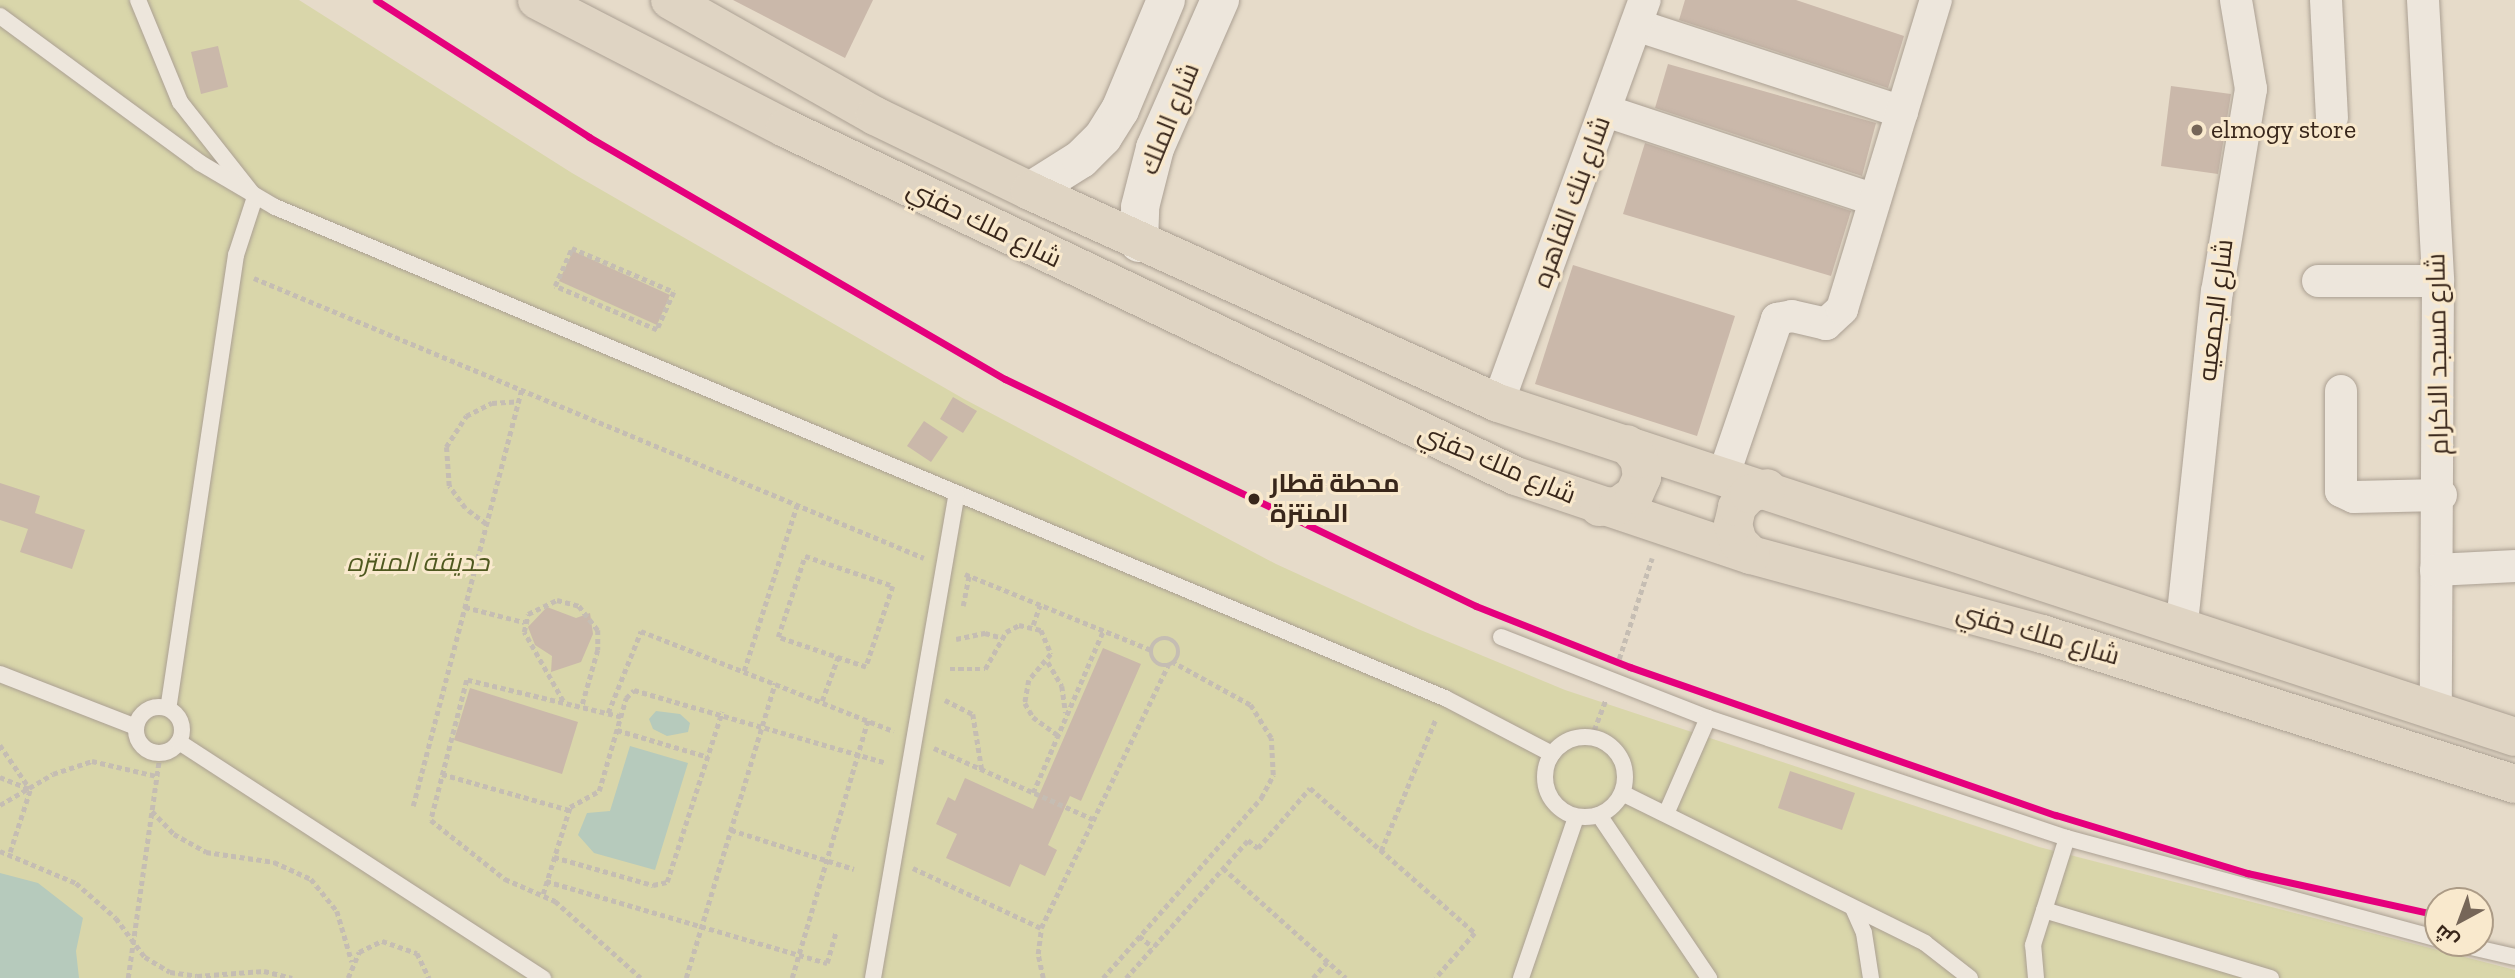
<!DOCTYPE html>
<meta charset="utf-8">
<style>
body{margin:0}
#map{position:relative;width:2515px;height:978px;overflow:hidden;background:#e6dbc9;font-family:"Zilla Slab",Cairo,serif}
div>[style]{position:absolute}
[style*='--x']{left:calc(var(--x)*1px);top:calc(var(--y)*1px);width:calc(var(--w)*1px);rotate:calc(var(--a)*1deg)}
.green>*{inset:0;background:#d9d6aa}
.water>*{inset:0;background:#b6cabc}
.building>*{inset:0;background:#cab8aa}
.path>*{height:4.5px;margin-top:-2.25px;transform-origin:0;background:repeating-linear-gradient(90deg,#c5bdb3 0 5px,transparent 0 8.5px)}
.path>.ring{margin:-2.25px;padding:0;box-sizing:content-box;background:none;border:4.5px solid #c5bdb3;border-radius:50%}
.roads{filter:drop-shadow(0 0 2px #aba093) drop-shadow(0 0 2px #aba093)}
.service>*{height:16px;margin:-8px;padding:0 8px;transform-origin:8px;border-radius:8px;background:#ede6dc}
.service>.ring{margin:-8px;padding:0;box-sizing:content-box;background:none;border:16px solid #ede6dc;border-radius:50%}
.minor>*{height:32px;margin:-16px;padding:0 16px;transform-origin:16px;border-radius:16px;background:#ede6dc}
.tertiary>*{height:38px;margin:-19px;padding:0 19px;transform-origin:19px;border-radius:19px;background:#ede6dc}
.trunk>*{height:38px;margin:-19px;padding:0 19px;transform-origin:19px;border-radius:19px;background:#dfd4c3}
.rail-1>*{height:7px;margin:-3.5px;padding:0 3.5px;transform-origin:3.5px;border-radius:3.5px;background:#e5007d}
.dots>*{width:19px;height:19px;translate:-50% -50%;box-sizing:border-box;border:4px solid #f9e9cd;border-radius:50%}
span{translate:-50% -50%;white-space:nowrap;text-align:center;line-height:1.15;-webkit-text-stroke:6px #f9e9cd;paint-order:stroke}
.street-label{font-size:26px;color:#39271b}
.poi-label{font-size:26px;color:#39271b}
.left{translate:0 -50%;text-align:left}
.stop-label{font-size:26px;color:#39271b;font-weight:700}
.park-label{font-size:26px;color:#4e581f;font-style:italic}
.north{position:absolute;left:2424px;top:887px;width:70px;height:70px;box-sizing:border-box;background:#f9e9cd;border:2px solid #ac9b86;border-radius:50%;rotate:221deg;font-size:19px;font-weight:700;line-height:28px;text-align:center;color:#39271b}
.north::after{content:'';display:block;margin:auto;width:24px;height:32px;background:#766658;clip-path:polygon(50% 0,100% 100%,50% 72%,0 100%)}
</style>
<div id="map">
<div class="green">
<div style="clip-path:polygon(0 0,299px 0,572px 173px,964px 399px,1276px 564px,1418px 629px,1565px 690px,2039px 847px,2515px 970px,2515px 978px,0 978px)"></div>
</div>
<div class="water">
<div style="clip-path:polygon(656px 711px,680px 714px,690px 723px,688px 732px,667px 736px,653px 729px,649px 719px)"></div>
<div style="clip-path:polygon(630px 746px,688px 763px,655px 870px,594px 853px,578px 835px,587px 813px,610px 811px)"></div>
<div style="clip-path:polygon(0 873px,38px 883px,83px 918px,76px 951px,79px 978px,0 978px)"></div>
</div>
<div class="building">
<div style="clip-path:polygon(733px 0,873px 0,845px 58px)"></div>
<div style="clip-path:polygon(1685px 0,1796px 0,1904px 36px,1888px 88px,1679px 20px)"></div>
<div style="clip-path:polygon(218px 46px,228px 87px,201px 94px,191px 52px)"></div>
<div style="clip-path:polygon(1668px 64px,1876px 123px,1862px 176px,1655px 108px)"></div>
<div style="clip-path:polygon(2171px 86px,2231px 94px,2218px 174px,2161px 166px)"></div>
<div style="clip-path:polygon(1645px 143px,1851px 211px,1831px 276px,1623px 214px)"></div>
<div style="clip-path:polygon(573px 251px,670px 295px,657px 325px,559px 281px)"></div>
<div style="clip-path:polygon(1573px 265px,1735px 316px,1697px 436px,1535px 384px)"></div>
<div style="clip-path:polygon(953px 397px,977px 411px,963px 433px,940px 419px)"></div>
<div style="clip-path:polygon(924px 421px,948px 437px,931px 462px,907px 446px)"></div>
<div style="clip-path:polygon(0 483px,40px 496px,35px 513px,85px 530px,72px 569px,20px 552px,28px 529px,0 520px)"></div>
<div style="clip-path:polygon(547px 607px,576px 618px,590px 613px,593px 634px,581px 662px,551px 672px,552px 656px,535px 645px,528px 627px)"></div>
<div style="clip-path:polygon(1103px 648px,1141px 664px,1081px 801px,1070px 796px,1048px 845px,1057px 850px,1045px 876px,1020px 864px,1010px 887px,946px 858px,957px 834px,936px 824px,948px 797px,955px 801px,965px 778px,1033px 809px)"></div>
<div style="clip-path:polygon(470px 688px,578px 722px,562px 774px,454px 740px)"></div>
<div style="clip-path:polygon(1790px 771px,1855px 793px,1842px 830px,1778px 808px)"></div>
</div>
<div class="path">
<div style="--x:572;--y:248;--w:111;--a:23.3"></div>
<div style="--x:674;--y:292;--w:42;--a:114.1"></div>
<div style="--x:657;--y:330;--w:111;--a:-156.7"></div>
<div style="--x:555;--y:286;--w:42;--a:-65.9"></div>
<div style="--x:254;--y:278;--w:726;--a:22.68"></div>
<div style="--x:486;--y:524;--w:26;--a:-143"></div>
<div style="--x:465;--y:508;--w:27;--a:-126"></div>
<div style="--x:449;--y:486;--w:39;--a:-94"></div>
<div style="--x:446;--y:447;--w:37;--a:-57"></div>
<div style="--x:466;--y:416;--w:29;--a:-27"></div>
<div style="--x:492;--y:403;--w:26;--a:-4"></div>
<div style="--x:805;--y:556;--w:93;--a:18.8"></div>
<div style="--x:893;--y:586;--w:85;--a:108.4"></div>
<div style="--x:866;--y:667;--w:93;--a:-161.2"></div>
<div style="--x:778;--y:637;--w:85;--a:-71.6"></div>
<div style="--x:965;--y:574;--w:201;--a:22.2"></div>
<div style="--x:963;--y:606;--w:31;--a:-79"></div>
<div style="--x:465;--y:607;--w:61;--a:14.3"></div>
<div style="--x:1033;--y:625;--w:21;--a:-71"></div>
<div class="ring" style="left:1151px;top:638px;width:23.5px;height:23.5px"></div>
<div style="--x:956;--y:639;--w:30;--a:-12"></div>
<div style="--x:985;--y:633;--w:18;--a:16"></div>
<div style="--x:1619;--y:659;--w:106;--a:-71.9"></div>
<div style="--x:1048;--y:662;--w:28;--a:60"></div>
<div style="--x:1062;--y:686;--w:27;--a:82"></div>
<div style="--x:950;--y:669;--w:35;--a:0"></div>
<div style="--x:985;--y:669;--w:43;--a:-60.4"></div>
<div style="--x:1006;--y:632;--w:15;--a:-28"></div>
<div style="--x:1019;--y:625;--w:23;--a:13"></div>
<div style="--x:1041;--y:630;--w:26;--a:67"></div>
<div style="--x:1051;--y:654;--w:34;--a:130"></div>
<div style="--x:1029;--y:680;--w:23;--a:100"></div>
<div style="--x:1025;--y:703;--w:16;--a:60"></div>
<div style="--x:1033;--y:717;--w:31;--a:36"></div>
<div style="--x:744;--y:671;--w:174;--a:-72.3"></div>
<div style="--x:945;--y:700;--w:31;--a:27"></div>
<div style="--x:973;--y:714;--w:57;--a:80.9"></div>
<div style="--x:563;--y:701;--w:79;--a:-119.5"></div>
<div style="--x:524;--y:632;--w:18;--a:-77"></div>
<div style="--x:528;--y:614;--w:32;--a:-26"></div>
<div style="--x:557;--y:600;--w:23;--a:15"></div>
<div style="--x:579;--y:606;--w:31;--a:52"></div>
<div style="--x:598;--y:630;--w:20;--a:90"></div>
<div style="--x:598;--y:650;--w:58;--a:105.9"></div>
<div style="--x:822;--y:701;--w:47;--a:-70"></div>
<div style="--x:608;--y:713;--w:88;--a:-68.1"></div>
<div style="--x:641;--y:631;--w:272;--a:21.6"></div>
<div style="--x:621;--y:717;--w:158;--a:-166.5"></div>
<div style="--x:467;--y:680;--w:145;--a:104.4"></div>
<div style="--x:431;--y:820;--w:95;--a:38.6"></div>
<div style="--x:505;--y:879;--w:55;--a:23.7"></div>
<div style="--x:555;--y:901;--w:115;--a:41.8"></div>
<div style="--x:617;--y:730;--w:95;--a:16.5"></div>
<div style="--x:1591;--y:738;--w:40;--a:-69"></div>
<div style="--x:0;--y:745;--w:53;--a:55.7"></div>
<div style="--x:934;--y:748;--w:174;--a:24.1"></div>
<div style="--x:442;--y:774;--w:132;--a:15.8"></div>
<div style="--x:0;--y:777;--w:32;--a:22"></div>
<div style="--x:1033;--y:793;--w:176;--a:-66.6"></div>
<div style="--x:0;--y:805;--w:61;--a:-30.3"></div>
<div style="--x:53;--y:774;--w:41;--a:-18.4"></div>
<div style="--x:92;--y:761;--w:67;--a:13"></div>
<div style="--x:413;--y:806;--w:430;--a:-75.4"></div>
<div style="--x:152;--y:811;--w:32;--a:46"></div>
<div style="--x:174;--y:834;--w:37;--a:29"></div>
<div style="--x:206;--y:852;--w:69;--a:8.4"></div>
<div style="--x:274;--y:862;--w:41;--a:24.7"></div>
<div style="--x:311;--y:879;--w:41;--a:50.9"></div>
<div style="--x:337;--y:911;--w:53;--a:73.6"></div>
<div style="--x:731;--y:830;--w:129;--a:17.6"></div>
<div style="--x:0;--y:851;--w:82;--a:22.8"></div>
<div style="--x:76;--y:883;--w:53;--a:41.2"></div>
<div style="--x:116;--y:918;--w:49;--a:53.4"></div>
<div style="--x:145;--y:957;--w:29;--a:31"></div>
<div style="--x:170;--y:972;--w:27;--a:8"></div>
<div style="--x:197;--y:976;--w:67;--a:-4.3"></div>
<div style="--x:264;--y:971;--w:29;--a:14"></div>
<div style="--x:1381;--y:851;--w:144;--a:-67.5"></div>
<div style="--x:10;--y:852;--w:65;--a:-72.1"></div>
<div style="--x:554;--y:857;--w:103;--a:15.8"></div>
<div style="--x:653;--y:885;--w:14;--a:-12"></div>
<div style="--x:667;--y:882;--w:179;--a:-72.1"></div>
<div style="--x:913;--y:868;--w:141;--a:25.1"></div>
<div style="--x:1223;--y:868;--w:165;--a:41.8"></div>
<div style="--x:546;--y:881;--w:293;--a:16.3"></div>
<div style="--x:827;--y:963;--w:32;--a:-74"></div>
<div style="--x:543;--y:894;--w:91;--a:-72.8"></div>
<div style="--x:570;--y:807;--w:33;--a:-29"></div>
<div style="--x:599;--y:791;--w:97;--a:-73.8"></div>
<div style="--x:626;--y:698;--w:11;--a:-45"></div>
<div style="--x:634;--y:690;--w:263;--a:16.1"></div>
<div style="--x:1139;--y:936;--w:18;--a:38"></div>
<div style="--x:128;--y:978;--w:226;--a:-81.9"></div>
<div style="--x:348;--y:978;--w:28;--a:-67"></div>
<div style="--x:359;--y:952;--w:25;--a:-26"></div>
<div style="--x:382;--y:941;--w:37;--a:19"></div>
<div style="--x:417;--y:953;--w:28;--a:64"></div>
<div style="--x:686;--y:978;--w:308;--a:-73.2"></div>
<div style="--x:792;--y:978;--w:270;--a:-73.6"></div>
<div style="--x:1043;--y:978;--w:25;--a:-102"></div>
<div style="--x:1038;--y:954;--w:26;--a:-83"></div>
<div style="--x:1041;--y:928;--w:292;--a:-64.2"></div>
<div style="--x:1103;--y:978;--w:240;--a:-48.7"></div>
<div style="--x:1261;--y:798;--w:26;--a:-62"></div>
<div style="--x:1273;--y:775;--w:37;--a:-93"></div>
<div style="--x:1271;--y:738;--w:39;--a:-122"></div>
<div style="--x:1250;--y:705;--w:87;--a:-151.1"></div>
<div style="--x:1126;--y:978;--w:184;--a:-48.5"></div>
<div style="--x:1248;--y:840;--w:13;--a:39"></div>
<div style="--x:1258;--y:848;--w:79;--a:-49.1"></div>
<div style="--x:1310;--y:788;--w:220;--a:41.3"></div>
<div style="--x:1475;--y:933;--w:60;--a:130.9"></div>
<div style="--x:1313;--y:978;--w:21;--a:-49"></div>
</div>
<div class="roads">
<div class="service">
<div style="--x:138;--y:0;--w:110;--a:67.6"></div>
<div style="--x:180;--y:102;--w:121;--a:51.7"></div>
<div style="--x:255;--y:197;--w:61;--a:108.1"></div>
<div style="--x:236;--y:255;--w:458;--a:98.5"></div>
<div style="--x:0;--y:16;--w:248;--a:36.3"></div>
<div style="--x:200;--y:163;--w:87;--a:30.4"></div>
<div style="--x:275;--y:207;--w:1269;--a:22.77"></div>
<div style="--x:1445;--y:698;--w:121;--a:27.6"></div>
<div style="--x:1501;--y:637;--w:222;--a:21.4"></div>
<div style="--x:1708;--y:718;--w:379;--a:18.5"></div>
<div style="--x:2067;--y:838;--w:385;--a:15.2"></div>
<div style="--x:0;--y:674;--w:146;--a:21.3"></div>
<div class="ring" style="left:136px;top:707px;width:30px;height:30px"></div>
<div class="ring" style="left:1545px;top:737px;width:64px;height:64px"></div>
<div style="--x:179;--y:742;--w:434;--a:33"></div>
<div style="--x:1622;--y:793;--w:338;--a:26.3"></div>
<div style="--x:1925;--y:943;--w:57;--a:37.9"></div>
<div style="--x:1666;--y:814;--w:105;--a:-66.4"></div>
<div style="--x:1599;--y:815;--w:197;--a:56"></div>
<div style="--x:1853;--y:908;--w:27;--a:66"></div>
<div style="--x:1864;--y:933;--w:46;--a:81.2"></div>
<div style="--x:2044;--y:910;--w:237;--a:16.7"></div>
<div style="--x:2454;--y:943;--w:63;--a:12.9"></div>
<div style="--x:873;--y:978;--w:490;--a:-80.2"></div>
<div style="--x:1521;--y:978;--w:170;--a:-71.1"></div>
<div style="--x:2036;--y:978;--w:33;--a:-95"></div>
<div style="--x:2033;--y:945;--w:112;--a:-72.4"></div>
</div>
<div class="minor">
<div style="--x:2326;--y:0;--w:118;--a:87.1"></div>
<div style="--x:2423;--y:0;--w:281;--a:86.9"></div>
<div style="--x:2438;--y:281;--w:427;--a:90.3"></div>
<div style="--x:1636;--y:25;--w:280;--a:18.1"></div>
<div style="--x:1606;--y:111;--w:283;--a:18.3"></div>
<div style="--x:2318;--y:281;--w:120;--a:0"></div>
<div style="--x:2341;--y:391;--w:100;--a:90"></div>
<div style="--x:2341;--y:491;--w:14;--a:25"></div>
<div style="--x:2354;--y:497;--w:87;--a:-1.3"></div>
<div style="--x:1498;--y:403;--w:429;--a:-70"></div>
<div style="--x:1724;--y:474;--w:164;--a:-71.1"></div>
<div style="--x:1777;--y:319;--w:15;--a:-11"></div>
<div style="--x:1792;--y:316;--w:35;--a:13"></div>
<div style="--x:1826;--y:324;--w:22;--a:-43"></div>
<div style="--x:1842;--y:309;--w:323;--a:-73.1"></div>
<div style="--x:2436;--y:570;--w:79;--a:-2.9"></div>
<div style="--x:2182;--y:623;--w:333;--a:-84"></div>
<div style="--x:2217;--y:292;--w:206;--a:-80.5"></div>
<div style="--x:2251;--y:89;--w:90;--a:-99.6"></div>
</div>
<div class="tertiary">
<div style="--x:1030;--y:191;--w:60;--a:-32.1"></div>
<div style="--x:1081;--y:159;--w:31;--a:-45"></div>
<div style="--x:1103;--y:137;--w:32;--a:-58"></div>
<div style="--x:1120;--y:110;--w:119;--a:-67.3"></div>
<div style="--x:1139;--y:243;--w:36;--a:-88"></div>
<div style="--x:1140;--y:207;--w:61;--a:-75.7"></div>
<div style="--x:1155;--y:148;--w:162;--a:-66.3"></div>
</div>
<div class="trunk">
<div style="--x:537;--y:0;--w:279;--a:27.3"></div>
<div style="--x:785;--y:128;--w:810;--a:25.46"></div>
<div style="--x:1516;--y:476;--w:248;--a:18.6"></div>
<div style="--x:1751;--y:555;--w:302;--a:15.2"></div>
<div style="--x:2042;--y:634;--w:496;--a:17.6"></div>
<div style="--x:670;--y:0;--w:236;--a:29.5"></div>
<div style="--x:875;--y:116;--w:172;--a:25.8"></div>
<div style="--x:1030;--y:191;--w:514;--a:24.37"></div>
<div style="--x:1498;--y:403;--w:1070;--a:18.18"></div>
<div style="--x:1599;--y:507;--w:19;--a:-3"></div>
<div style="--x:1618;--y:506;--w:19;--a:-35"></div>
<div style="--x:1634;--y:495;--w:20;--a:-66"></div>
<div style="--x:1642;--y:477;--w:18;--a:-99"></div>
<div style="--x:1639;--y:459;--w:19;--a:-129"></div>
<div style="--x:1751;--y:555;--w:18;--a:-135"></div>
<div style="--x:1738;--y:542;--w:18;--a:-106"></div>
<div style="--x:1733;--y:525;--w:18;--a:-77"></div>
<div style="--x:1737;--y:507;--w:18;--a:-47"></div>
<div style="--x:1749;--y:494;--w:19;--a:-18"></div>
</div>
</div>
<div class="rail-1">
<div style="--x:376;--y:0;--w:253;--a:32.7"></div>
<div style="--x:589;--y:137;--w:481;--a:30.2"></div>
<div style="--x:1005;--y:379;--w:523;--a:25.73"></div>
<div style="--x:1476;--y:606;--w:166;--a:21.6"></div>
<div style="--x:1630;--y:667;--w:451;--a:19.2"></div>
<div style="--x:2056;--y:815;--w:200;--a:16.9"></div>
<div style="--x:2247;--y:873;--w:196;--a:12.4"></div>
</div>
<div class="dots">
<div style="left:2197px;top:130px;background:#766658"></div>
<div style="left:1254px;top:499px;background:#39271b"></div>
</div>
<div class="street-label">
<span style="left:1170px;top:119px;rotate:-68deg">شارع الملك</span>
<span style="left:1572px;top:202px;rotate:-70deg">شارع بنك القاهره</span>
<span style="left:984px;top:224px;rotate:26deg">شارع ملك حفني</span>
<span style="left:2216px;top:310px;rotate:-83deg">شارع الجمعيه</span>
<span style="left:2438px;top:354px;rotate:-91deg">شارع مسجد الاكرام</span>
<span style="left:1497px;top:464px;rotate:23deg">شارع ملك حفني</span>
<span style="left:2038px;top:634px;rotate:16deg">شارع ملك حفني</span>
</div>
<div class="poi-label">
<span class="left" style="left:2211px;top:130px">elmogy store</span>
</div>
<div class="stop-label">
<span class="left" style="left:1270px;top:499px">محطة قطار<br>المنتزة</span>
</div>
<div class="park-label">
<span style="left:418px;top:563px">حديقة المنتزه</span>
</div>
<div class="north">ش</div>
</div>
